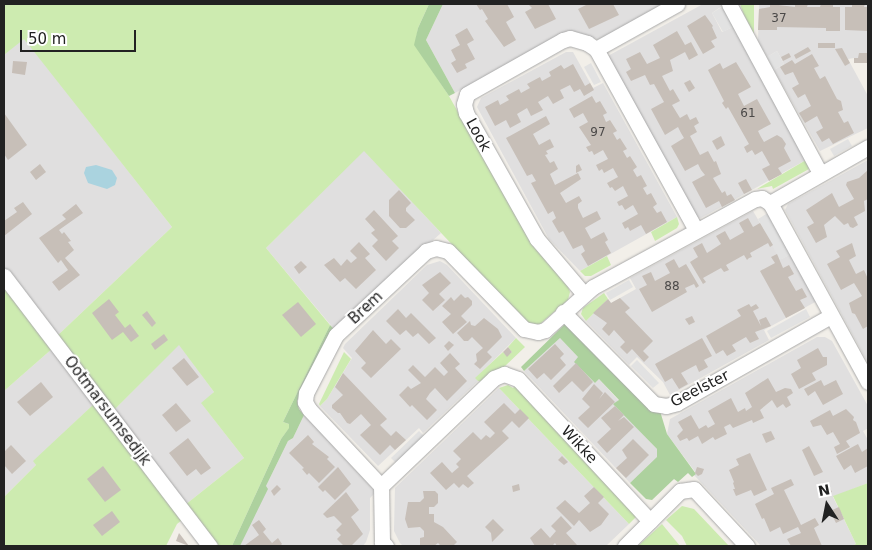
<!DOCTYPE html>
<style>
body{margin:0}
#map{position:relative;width:872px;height:550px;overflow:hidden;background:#f2efe9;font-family:"DejaVu Sans",sans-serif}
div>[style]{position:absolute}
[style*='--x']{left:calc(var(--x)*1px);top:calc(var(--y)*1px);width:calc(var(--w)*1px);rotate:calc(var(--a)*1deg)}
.residential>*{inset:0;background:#e0dfdf}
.grass>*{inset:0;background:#cdebb0}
.forest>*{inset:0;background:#add19e}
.parking>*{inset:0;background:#e2e2e2}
.water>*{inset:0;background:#aad3df}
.building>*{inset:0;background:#c7bfb8}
.roads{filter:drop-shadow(0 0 1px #a9a9a9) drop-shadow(0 0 1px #a9a9a9)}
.street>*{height:15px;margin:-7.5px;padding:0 7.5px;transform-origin:7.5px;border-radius:7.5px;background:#fff}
span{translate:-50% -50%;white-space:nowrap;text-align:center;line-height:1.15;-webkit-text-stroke:4px #fff;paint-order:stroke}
.number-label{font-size:12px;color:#4b4948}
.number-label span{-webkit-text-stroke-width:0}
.street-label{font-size:15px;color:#222}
.frame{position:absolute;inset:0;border:5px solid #222;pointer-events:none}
.north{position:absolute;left:802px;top:480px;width:50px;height:50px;-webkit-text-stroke:4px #fff;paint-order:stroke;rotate:349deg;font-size:14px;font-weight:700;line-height:20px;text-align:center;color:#222}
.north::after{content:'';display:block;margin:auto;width:18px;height:22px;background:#222;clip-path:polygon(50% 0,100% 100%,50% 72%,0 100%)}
.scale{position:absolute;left:20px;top:30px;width:116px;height:22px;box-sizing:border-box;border:2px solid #222;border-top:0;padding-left:6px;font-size:15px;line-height:18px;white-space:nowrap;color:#222;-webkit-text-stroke:4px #fff;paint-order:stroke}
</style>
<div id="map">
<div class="residential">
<div style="clip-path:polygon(443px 4px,666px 4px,599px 39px,560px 35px,455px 93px,426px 40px)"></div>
<div style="clip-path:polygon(703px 4px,720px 4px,722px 6px,712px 13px,722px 32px,733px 27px,806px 160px,701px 218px,696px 217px,606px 57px)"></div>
<div style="clip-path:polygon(759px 4px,868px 4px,868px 63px,854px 63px,854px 58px,848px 59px,868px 96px,868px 128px,820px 151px,774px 70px,784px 64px,777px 51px,767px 57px,758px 41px)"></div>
<div style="clip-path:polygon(24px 38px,172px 227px,56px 337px,4px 268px,4px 55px)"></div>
<div style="clip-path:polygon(566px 52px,573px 52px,593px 88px,603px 83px,677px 217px,580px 271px,549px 239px,477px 107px,481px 98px)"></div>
<div style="clip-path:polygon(364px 150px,441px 233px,334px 329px,266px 248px)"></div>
<div style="clip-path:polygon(868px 160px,868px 363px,785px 210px,788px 204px)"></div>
<div style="clip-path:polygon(753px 211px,781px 259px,791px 254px,817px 301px,764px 330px,769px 340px,670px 395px,663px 382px,637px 357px,629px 365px,586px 321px,608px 299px,611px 303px,636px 289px,630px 278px)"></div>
<div style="clip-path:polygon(440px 261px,447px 265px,516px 338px,476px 378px,478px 381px,423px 433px,419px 428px,378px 466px,320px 406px,327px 399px,352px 358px,343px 348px,345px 344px,427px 265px)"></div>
<div style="clip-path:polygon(817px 337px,825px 337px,832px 341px,868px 406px,868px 424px,867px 429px,863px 431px,868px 440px,868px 483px,833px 497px,856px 544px,852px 546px,761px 546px,694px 475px,696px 473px,667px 434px,670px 419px)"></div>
<div style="clip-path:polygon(560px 338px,579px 358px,575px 362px,595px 383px,599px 379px,619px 401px,614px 404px,657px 449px,658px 457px,630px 483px,524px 371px)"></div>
<div style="clip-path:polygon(179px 344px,214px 392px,202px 404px,244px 458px,185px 505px,113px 411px)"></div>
<div style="clip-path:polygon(53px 348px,95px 403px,34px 461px,36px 465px,4px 497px,4px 391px)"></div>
<div style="clip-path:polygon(499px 388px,629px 524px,606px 546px,403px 546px,400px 543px,394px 531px,395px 488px)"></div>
<div style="clip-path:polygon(304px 415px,373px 489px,375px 493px,370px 498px,370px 530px,366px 542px,363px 546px,240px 546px,266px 486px,288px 441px,293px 438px)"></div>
</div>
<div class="grass">
<div style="clip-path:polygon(4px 4px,429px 4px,418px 28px,415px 45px,449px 96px,532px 245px,567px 284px,570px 292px,568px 300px,540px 324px,533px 325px,524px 321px,364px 151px,266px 248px,330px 325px,283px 422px,289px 424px,290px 427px,281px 439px,232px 546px,216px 546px,185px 505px,244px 458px,201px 403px,214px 392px,179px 345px,113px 411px,56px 337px,172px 227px,24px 39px,4px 55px)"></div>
<div style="clip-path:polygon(740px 4px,754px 4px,754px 34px,744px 15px)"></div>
<div style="clip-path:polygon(806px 160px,809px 169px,773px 189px,772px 186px,757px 189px)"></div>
<div style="clip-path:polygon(677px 217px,679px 224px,677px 228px,655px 241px,651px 232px)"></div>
<div style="clip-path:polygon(607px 256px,611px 265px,591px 276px,585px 276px,580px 271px)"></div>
<div style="clip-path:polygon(4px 284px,53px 348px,4px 391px)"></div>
<div style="clip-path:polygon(604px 293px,608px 299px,586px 321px,581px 314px,583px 308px)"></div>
<div style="clip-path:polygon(516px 338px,525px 347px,502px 369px,482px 382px,478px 381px,475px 378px,503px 352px,507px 356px,512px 352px,508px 347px)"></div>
<div style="clip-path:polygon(344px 352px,351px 359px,327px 399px,320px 406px,319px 404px)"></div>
<div style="clip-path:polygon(508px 385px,513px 388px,516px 385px,637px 516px,629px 524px,499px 388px)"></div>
<div style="clip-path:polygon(95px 403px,182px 520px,177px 524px,166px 546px,4px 546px,4px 497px,36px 465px,33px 461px)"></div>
<div style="clip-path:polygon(868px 483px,868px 546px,852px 546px,856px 544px,833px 496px)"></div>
<div style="clip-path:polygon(682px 506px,694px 509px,729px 546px,687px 546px,682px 536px,666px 520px)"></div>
<div style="clip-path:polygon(662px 524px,680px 546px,638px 546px)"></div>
</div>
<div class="forest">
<div style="clip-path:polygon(429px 4px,443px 4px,426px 40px,455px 93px,449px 96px,414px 45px,418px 28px)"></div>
<div style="clip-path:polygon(565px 324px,660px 411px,667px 434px,696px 474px,692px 477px,688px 473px,678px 482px,674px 479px,652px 500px,646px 499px,630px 483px,657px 457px,657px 449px,613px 404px,619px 400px,599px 379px,595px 383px,574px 362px,578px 357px,560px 338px,524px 371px,521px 367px)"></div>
<div style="clip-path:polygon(330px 325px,334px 329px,297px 401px,299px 409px,304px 415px,293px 438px,288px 441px,266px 486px,268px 489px,240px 546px,232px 546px,281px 439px,289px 428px,289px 424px,283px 422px)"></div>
</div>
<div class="parking">
<div style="clip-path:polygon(725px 5px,733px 27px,723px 32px,712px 13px)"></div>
<div style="clip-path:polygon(777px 51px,784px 64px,774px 70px,767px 57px)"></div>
<div style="clip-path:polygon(591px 63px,601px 82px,594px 85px,584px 67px)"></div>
<div style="clip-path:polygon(848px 139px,852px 146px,834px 156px,830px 149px)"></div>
<div style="clip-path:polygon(768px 213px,791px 254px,780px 260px,758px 219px)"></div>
<div style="clip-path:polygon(629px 280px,633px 287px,610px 300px,606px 293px)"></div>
<div style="clip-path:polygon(806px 309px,810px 317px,771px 338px,767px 331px)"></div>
<div style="clip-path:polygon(637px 360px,659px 383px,653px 388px,631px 366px)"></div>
<div style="clip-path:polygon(419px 431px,424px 436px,396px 463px,391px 458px)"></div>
</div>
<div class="water">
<div style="clip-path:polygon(96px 165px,112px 170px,117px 178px,115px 185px,107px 189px,88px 183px,84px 173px,86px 167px)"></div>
</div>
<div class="building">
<div style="clip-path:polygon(476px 4px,507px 4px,514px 17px,506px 22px,516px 40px,504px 47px,485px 21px,488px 19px,482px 9px,480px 10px)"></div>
<div style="clip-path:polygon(528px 4px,548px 4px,556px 19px,535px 29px,525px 12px,532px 8px)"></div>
<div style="clip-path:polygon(588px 4px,613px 4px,619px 15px,589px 29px,578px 9px)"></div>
<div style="clip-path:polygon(770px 4px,795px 7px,795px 4px,808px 4px,807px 7px,820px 7px,821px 4px,833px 4px,833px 7px,840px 7px,840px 31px,826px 31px,826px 28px,777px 27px,777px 30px,758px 30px,759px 9px,770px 7px)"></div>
<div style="clip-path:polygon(852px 4px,865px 4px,864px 7px,868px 7px,868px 31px,845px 30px,845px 7px,852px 7px)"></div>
<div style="clip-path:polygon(705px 15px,713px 26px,712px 27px,717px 38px,711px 41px,715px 47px,703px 54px,687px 26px)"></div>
<div style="clip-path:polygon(467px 28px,474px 40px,467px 44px,475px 59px,465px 64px,467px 68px,457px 73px,451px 63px,456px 60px,451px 50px,460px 45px,455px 35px)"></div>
<div style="clip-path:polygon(677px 31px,685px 45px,691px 42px,698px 55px,689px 60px,685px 52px,670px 60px,673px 71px,662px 76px,670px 91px,673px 89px,680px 101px,672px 105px,680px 118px,687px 114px,690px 120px,696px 117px,699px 123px,694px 126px,697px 132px,690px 136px,700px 155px,708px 151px,714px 162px,716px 161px,721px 174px,713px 178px,722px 193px,725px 191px,727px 196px,731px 194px,735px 200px,722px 207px,719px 201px,706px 208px,692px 182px,705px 175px,701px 170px,698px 164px,685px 171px,671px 146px,684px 138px,681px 133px,678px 127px,665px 135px,651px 109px,664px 102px,654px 84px,650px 85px,645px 75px,631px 81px,626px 72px,631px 69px,626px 59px,640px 52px,647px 64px,660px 58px,653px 45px)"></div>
<div style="clip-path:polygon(818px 43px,835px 43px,835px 48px,818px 48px)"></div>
<div style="clip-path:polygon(808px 47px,811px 51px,796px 59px,794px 55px)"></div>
<div style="clip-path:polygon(842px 48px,850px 63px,845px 66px,835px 49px)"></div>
<div style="clip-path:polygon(789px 53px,791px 57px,783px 61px,781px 57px)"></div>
<div style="clip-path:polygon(859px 53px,868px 53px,868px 63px,854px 63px,854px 58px,858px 58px)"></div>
<div style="clip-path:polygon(812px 54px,819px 66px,814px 68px,820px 79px,825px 76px,837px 99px,841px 101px,843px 110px,838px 112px,844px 123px,848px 121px,854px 133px,833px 144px,829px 138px,822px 142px,816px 132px,823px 128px,817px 116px,805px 123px,799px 113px,811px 106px,805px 94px,798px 98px,792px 88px,799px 84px,793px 72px,785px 75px,780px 67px,792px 60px,795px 64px)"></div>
<div style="clip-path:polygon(13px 61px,27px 62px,25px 75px,12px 73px)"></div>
<div style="clip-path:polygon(736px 62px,751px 87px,738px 94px,744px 106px,757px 99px,771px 124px,758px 131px,761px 137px,764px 142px,777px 135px,782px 138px,786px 144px,784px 148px,791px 161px,778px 168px,782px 174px,769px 181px,762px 169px,770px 165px,762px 151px,755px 155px,752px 150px,747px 153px,744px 147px,749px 144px,728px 107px,726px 109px,722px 103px,724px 101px,708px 70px,720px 63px,723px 69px)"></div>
<div style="clip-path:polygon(573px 64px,585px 86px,590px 83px,594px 90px,584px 96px,580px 89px,574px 92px,570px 85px,560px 90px,564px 98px,553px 104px,548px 96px,538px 102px,543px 110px,531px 116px,527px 108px,517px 114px,521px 122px,510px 128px,506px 120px,495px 126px,485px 107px,498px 100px,500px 105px,509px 100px,506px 96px,519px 89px,521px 93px,530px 88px,527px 84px,540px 77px,542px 81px,551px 76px,549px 72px,561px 65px,564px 69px)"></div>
<div style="clip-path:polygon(690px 80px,695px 88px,689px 92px,684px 83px)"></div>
<div style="clip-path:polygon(592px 96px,596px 103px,600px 101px,607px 113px,603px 115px,606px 122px,610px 120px,617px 131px,613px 133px,617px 140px,620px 138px,627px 149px,623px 151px,627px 158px,630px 156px,637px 167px,633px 170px,637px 177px,641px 175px,647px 186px,643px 188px,647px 195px,651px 193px,657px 204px,653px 207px,657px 213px,661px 211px,667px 222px,646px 234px,641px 225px,630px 231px,628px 227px,625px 229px,622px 223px,638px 214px,633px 205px,625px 210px,622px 205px,619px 206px,617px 202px,628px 196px,623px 186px,615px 191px,612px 187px,610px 188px,607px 183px,618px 177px,613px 168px,604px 173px,602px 169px,599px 171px,596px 165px,608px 159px,603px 150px,594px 155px,592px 151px,589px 152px,586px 147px,591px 145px,579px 127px,588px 122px,583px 113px,574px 118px,569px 109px)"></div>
<div style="clip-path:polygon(4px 113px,27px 145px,8px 160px,4px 154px)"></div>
<div style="clip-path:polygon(546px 116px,550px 124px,533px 134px,539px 145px,550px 139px,554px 147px,546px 151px,548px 154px,545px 155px,550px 163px,554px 161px,558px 169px,550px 174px,555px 185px,578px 173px,581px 179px,560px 193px,566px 203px,579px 196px,582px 201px,578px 204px,578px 208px,583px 218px,597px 211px,601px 219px,585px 228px,591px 239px,604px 232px,608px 240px,605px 242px,611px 253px,588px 266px,581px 254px,585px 251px,582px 245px,573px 249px,563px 231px,559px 233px,552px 221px,556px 218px,553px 211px,548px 214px,531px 183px,536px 181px,532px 174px,527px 176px,506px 138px)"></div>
<div style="clip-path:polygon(721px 136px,725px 145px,717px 150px,712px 141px)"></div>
<div style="clip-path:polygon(40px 164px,46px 172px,36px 180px,30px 172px)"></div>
<div style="clip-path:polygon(579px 164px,582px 170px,576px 173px,576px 166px)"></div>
<div style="clip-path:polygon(868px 170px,868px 199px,864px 201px,865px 211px,854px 217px,858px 225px,853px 228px,850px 227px,848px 223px,844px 225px,835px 216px,824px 225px,827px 237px,816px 243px,807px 227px,814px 223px,806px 210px,832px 193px,839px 207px,854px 199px,846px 185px,847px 182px,859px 178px)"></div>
<div style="clip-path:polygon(746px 179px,752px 190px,744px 194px,738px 183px)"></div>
<div style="clip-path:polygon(399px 190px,411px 203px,406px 208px,406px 211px,415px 220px,406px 228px,400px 228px,389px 216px,389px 200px)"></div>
<div style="clip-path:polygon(23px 202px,32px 214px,4px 236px,4px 221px,17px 212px,14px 208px)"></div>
<div style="clip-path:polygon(76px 204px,83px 213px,59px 230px,62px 234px,64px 232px,71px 241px,68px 242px,74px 250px,65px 258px,80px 275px,59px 291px,52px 282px,68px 270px,61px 260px,58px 263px,39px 238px,66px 219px,62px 215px)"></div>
<div style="clip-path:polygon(374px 210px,398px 236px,392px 241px,399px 248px,386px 261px,372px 246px,378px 240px,371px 233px,375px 230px,365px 219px)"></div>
<div style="clip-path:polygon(748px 218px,753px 227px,760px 223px,773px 245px,770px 247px,768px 243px,750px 253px,752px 257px,749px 258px,747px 260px,744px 255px,726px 265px,729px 270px,724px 272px,721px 268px,703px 278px,706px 282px,703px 284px,690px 262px,698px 257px,693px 248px,702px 243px,707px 253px,721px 244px,716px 236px,725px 231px,730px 240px,744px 232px,739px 223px)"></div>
<div style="clip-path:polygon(359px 242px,370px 254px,365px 258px,376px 270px,356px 289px,345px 278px,340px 282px,324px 265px,334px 258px,341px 266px,347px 259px,351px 263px,357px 258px,350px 251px)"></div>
<div style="clip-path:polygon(852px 243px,856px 256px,849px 260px,856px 274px,864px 270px,868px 279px,868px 326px,863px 329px,855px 314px,852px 313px,849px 303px,862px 296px,854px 283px,841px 290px,827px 264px,840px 257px,836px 251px)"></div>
<div style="clip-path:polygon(777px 254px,783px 268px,789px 265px,794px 274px,788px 277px,796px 291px,802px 288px,807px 297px,800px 300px,805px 308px,786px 318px,760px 271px,775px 263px,771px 257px)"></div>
<div style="clip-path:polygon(674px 259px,679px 268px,686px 264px,699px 286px,696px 288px,694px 284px,685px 288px,687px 292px,652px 312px,639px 289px,647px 285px,642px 276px,651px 272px,655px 281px,670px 273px,665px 264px)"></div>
<div style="clip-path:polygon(301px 261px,307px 267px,299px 274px,294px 267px)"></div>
<div style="clip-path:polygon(440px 272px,451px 283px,439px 294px,445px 300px,433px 311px,422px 300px,429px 293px,422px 285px)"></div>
<div style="clip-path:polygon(461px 294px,465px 298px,468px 297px,472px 301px,472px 305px,461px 316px,467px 322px,453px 334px,442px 322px,451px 314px,442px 306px,451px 297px,454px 301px)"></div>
<div style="clip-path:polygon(620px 298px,630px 308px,625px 312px,653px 341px,643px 351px,649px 357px,644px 362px,632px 349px,627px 354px,620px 347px,625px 342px,614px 330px,609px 336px,602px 329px,607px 323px,593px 313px,608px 299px,611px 303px)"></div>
<div style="clip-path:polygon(109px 299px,119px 312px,115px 315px,125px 328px,130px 324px,139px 336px,131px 342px,123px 332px,112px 340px,92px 313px)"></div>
<div style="clip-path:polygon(298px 302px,316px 324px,301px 337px,282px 315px)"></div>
<div style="clip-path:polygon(749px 304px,751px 307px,756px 304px,759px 308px,753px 311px,761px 326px,759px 320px,766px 317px,771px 326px,755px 332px,759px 339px,750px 343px,746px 337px,732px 345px,736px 351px,727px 356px,723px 350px,716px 354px,706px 336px,741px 316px,737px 310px)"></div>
<div style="clip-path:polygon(398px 309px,406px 318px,411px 313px,436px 338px,429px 344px,418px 333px,413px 337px,406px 330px,400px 335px,386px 321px)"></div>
<div style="clip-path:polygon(147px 311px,156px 323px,152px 327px,142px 315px)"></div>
<div style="clip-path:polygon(692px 316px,695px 322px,689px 325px,685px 319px)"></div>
<div style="clip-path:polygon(484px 318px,498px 329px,502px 337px,487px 352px,492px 357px,480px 369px,474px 364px,477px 361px,476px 354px,483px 348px,472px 337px,468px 341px,464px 341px,457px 333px,470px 321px,471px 325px,475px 326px)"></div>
<div style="clip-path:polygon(373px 330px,386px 344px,391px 339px,401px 349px,371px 378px,361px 368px,366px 363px,355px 351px)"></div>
<div style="clip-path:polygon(164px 334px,168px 340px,155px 350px,151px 344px)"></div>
<div style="clip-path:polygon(702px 338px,712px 356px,704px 360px,708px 367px,699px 372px,696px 365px,681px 373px,688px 384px,679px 389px,672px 378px,665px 382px,655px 364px)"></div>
<div style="clip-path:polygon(449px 341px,454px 345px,448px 351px,444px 346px)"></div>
<div style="clip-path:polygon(555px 344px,564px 354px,560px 358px,566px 365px,551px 380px,544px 373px,537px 379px,528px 369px)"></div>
<div style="clip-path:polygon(508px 347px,512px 352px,507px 357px,503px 352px)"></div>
<div style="clip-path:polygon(818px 348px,823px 357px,827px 357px,827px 365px,812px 373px,816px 380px,799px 389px,791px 374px,801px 368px,797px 360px)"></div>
<div style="clip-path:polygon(450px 353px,460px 364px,455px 368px,467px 381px,447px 401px,435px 388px,430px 393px,426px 399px,437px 410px,427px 420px,412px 405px,410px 407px,399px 395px,408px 386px,411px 389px,421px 383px,408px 370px,413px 365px,425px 377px,435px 367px,444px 376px,448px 372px,440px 363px)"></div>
<div style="clip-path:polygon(184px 358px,199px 377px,187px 386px,172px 368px)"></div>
<div style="clip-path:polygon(576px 363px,593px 382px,583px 392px,572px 381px,559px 393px,553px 386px)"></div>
<div style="clip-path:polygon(343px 373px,387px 419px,380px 425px,391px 436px,396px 431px,406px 440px,395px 450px,390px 445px,380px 455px,360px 435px,371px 425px,361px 414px,350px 424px,347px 423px,340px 413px,338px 413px,332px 408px,332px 405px,343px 395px,335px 387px)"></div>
<div style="clip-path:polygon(768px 378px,776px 392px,785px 388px,791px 389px,793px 393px,787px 397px,791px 405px,786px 408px,783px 404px,777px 408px,772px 400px,760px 410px,764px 418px,753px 423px,752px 420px,733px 428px,730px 424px,724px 427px,727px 434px,715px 440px,713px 437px,702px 444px,698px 436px,689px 441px,687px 438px,680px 441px,677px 436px,683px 430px,678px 422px,691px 415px,699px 429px,706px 425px,708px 428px,715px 424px,708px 411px,731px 398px,738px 412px,745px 408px,746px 411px,752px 407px,745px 393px)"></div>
<div style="clip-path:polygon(821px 380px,824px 386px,836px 380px,843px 394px,823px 405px,815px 391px,808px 396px,804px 389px)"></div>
<div style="clip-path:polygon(41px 382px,53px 397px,30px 416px,17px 402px)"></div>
<div style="clip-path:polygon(594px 384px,603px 393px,599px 399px,605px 392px,615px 402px,588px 428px,578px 418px,590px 407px,582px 399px)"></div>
<div style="clip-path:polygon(176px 403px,191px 421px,176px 432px,162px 415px)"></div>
<div style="clip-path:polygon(504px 403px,515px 414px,520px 409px,529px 418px,519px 428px,512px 421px,502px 431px,509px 438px,467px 476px,474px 483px,468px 488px,463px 484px,459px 488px,454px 483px,446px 490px,430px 473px,442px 462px,452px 473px,459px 467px,456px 464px,461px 459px,453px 451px,473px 432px,481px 440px,486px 435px,490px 438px,495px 433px,484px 422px)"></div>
<div style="clip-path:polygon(615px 406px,624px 415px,618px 421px,624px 417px,634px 427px,607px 453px,597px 442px,611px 429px,601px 418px)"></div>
<div style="clip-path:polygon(846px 409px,854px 417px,853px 420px,856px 422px,860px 433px,846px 441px,850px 447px,837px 454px,834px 447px,840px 444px,833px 432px,827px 435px,821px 425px,813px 427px,810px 421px,830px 410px,833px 416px)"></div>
<div style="clip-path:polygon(771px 431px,775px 439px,766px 443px,762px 434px)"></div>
<div style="clip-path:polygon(308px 435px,314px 442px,312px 444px,329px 457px,327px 459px,335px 467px,319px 483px,309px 473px,307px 475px,302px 469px,304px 468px,289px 453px)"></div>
<div style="clip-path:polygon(188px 438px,211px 468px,201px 475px,196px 469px,187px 476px,169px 453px)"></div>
<div style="clip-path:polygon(633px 439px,649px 455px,626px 478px,616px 468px,627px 458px,622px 450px)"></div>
<div style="clip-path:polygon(858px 444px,862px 452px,868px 448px,868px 466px,855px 473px,851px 465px,844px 470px,836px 456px)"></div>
<div style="clip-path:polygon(11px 445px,26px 461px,12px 474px,4px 465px,4px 452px)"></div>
<div style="clip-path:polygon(809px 446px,823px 472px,814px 476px,802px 450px)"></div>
<div style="clip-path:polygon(750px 453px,767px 490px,754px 496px,751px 490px,736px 496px,733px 489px,735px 489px,733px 483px,734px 482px,729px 470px,739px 465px,736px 459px)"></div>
<div style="clip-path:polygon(562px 456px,568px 462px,564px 465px,558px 460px)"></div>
<div style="clip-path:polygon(103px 466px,121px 490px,105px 502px,87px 479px)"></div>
<div style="clip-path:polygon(338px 467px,351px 484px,335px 500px,325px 490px,323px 492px,318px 487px)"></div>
<div style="clip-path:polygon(697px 467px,704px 469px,702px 474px,698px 476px,695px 473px)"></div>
<div style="clip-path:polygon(791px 479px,794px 485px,784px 490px,801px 525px,815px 518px,819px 525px,814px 528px,822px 546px,791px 546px,787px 539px,801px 533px,798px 527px,783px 534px,780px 527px,770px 532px,764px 518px,762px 519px,755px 504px,774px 494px,771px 488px)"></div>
<div style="clip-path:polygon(519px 484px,520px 490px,513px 492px,512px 486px)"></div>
<div style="clip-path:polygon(277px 485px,281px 489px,274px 496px,271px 491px)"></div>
<div style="clip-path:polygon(829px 486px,832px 492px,824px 496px,821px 490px)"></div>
<div style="clip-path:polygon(594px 487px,604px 497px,598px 503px,609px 514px,601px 525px,590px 532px,579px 520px,574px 526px,556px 508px,565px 500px,579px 513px,590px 503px,584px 496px)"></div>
<div style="clip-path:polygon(423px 491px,435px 491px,438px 494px,438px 503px,434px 507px,429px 507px,429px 514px,434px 514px,434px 522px,443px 527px,457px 542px,453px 546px,441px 546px,438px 543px,434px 546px,420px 546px,420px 538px,424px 537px,424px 531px,420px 527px,408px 528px,405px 519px,408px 502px,420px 502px,424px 498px)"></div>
<div style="clip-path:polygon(346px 492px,359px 510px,351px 517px,363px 534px,351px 546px,344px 546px,337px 539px,341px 535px,336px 530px,342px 524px,334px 516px,327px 518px,323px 514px)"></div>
<div style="clip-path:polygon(839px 507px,844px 519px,836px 523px,830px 511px)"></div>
<div style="clip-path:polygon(112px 511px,120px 522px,102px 536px,93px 525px)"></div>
<div style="clip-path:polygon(561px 516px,572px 528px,566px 533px,577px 545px,557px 546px,555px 543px,552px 546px,535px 546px,530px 538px,541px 528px,550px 538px,556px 531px,551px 526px)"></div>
<div style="clip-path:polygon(493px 519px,504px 530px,492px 542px,491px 533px,485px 527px)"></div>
<div style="clip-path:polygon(259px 520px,266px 529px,263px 532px,272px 543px,278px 538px,282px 544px,280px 546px,244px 546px,259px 535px,252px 525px)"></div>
<div style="clip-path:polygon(179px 533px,189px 546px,176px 541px)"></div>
</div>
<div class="roads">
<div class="street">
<div style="--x:729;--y:4;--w:192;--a:61.7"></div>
<div style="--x:596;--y:49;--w:93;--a:-29.1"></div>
<div style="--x:770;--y:203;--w:113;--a:-29.7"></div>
<div style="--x:4;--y:276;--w:340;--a:52.7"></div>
<div style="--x:583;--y:293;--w:71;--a:-130.4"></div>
<div style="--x:537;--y:239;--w:145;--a:-119.4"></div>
<div style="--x:466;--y:113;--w:9;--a:-103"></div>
<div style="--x:464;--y:104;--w:10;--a:-73"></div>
<div style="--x:467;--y:94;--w:110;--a:-29.4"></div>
<div style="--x:563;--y:40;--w:7;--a:-16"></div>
<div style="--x:570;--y:38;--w:18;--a:16"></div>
<div style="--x:587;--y:43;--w:11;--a:34"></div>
<div style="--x:596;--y:49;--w:207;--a:61.1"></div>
<div style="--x:563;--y:312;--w:129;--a:45.3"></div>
<div style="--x:654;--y:404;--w:12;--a:9"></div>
<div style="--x:666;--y:406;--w:11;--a:-15"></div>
<div style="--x:677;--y:403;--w:177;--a:-29.5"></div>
<div style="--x:381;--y:486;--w:105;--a:-133.1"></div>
<div style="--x:309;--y:409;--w:8;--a:-120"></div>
<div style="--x:305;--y:402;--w:9;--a:-84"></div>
<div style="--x:306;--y:393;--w:65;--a:-62.7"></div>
<div style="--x:336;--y:335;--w:123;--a:-43"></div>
<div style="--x:426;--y:251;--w:10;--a:-17"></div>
<div style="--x:436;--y:248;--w:12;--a:14"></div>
<div style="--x:448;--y:251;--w:109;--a:45.7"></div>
<div style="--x:524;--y:329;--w:14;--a:12"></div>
<div style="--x:538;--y:332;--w:7;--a:-16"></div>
<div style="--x:545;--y:330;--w:64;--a:-41.9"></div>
<div style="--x:593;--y:287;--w:184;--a:-28.5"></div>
<div style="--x:755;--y:199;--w:7;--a:-8"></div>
<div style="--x:762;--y:198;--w:9;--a:32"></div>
<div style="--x:770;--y:203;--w:204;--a:61.3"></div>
<div style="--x:386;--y:546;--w:6;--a:-135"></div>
<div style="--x:382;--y:542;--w:56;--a:-91"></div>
<div style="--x:381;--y:486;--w:156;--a:-43.7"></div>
<div style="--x:494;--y:378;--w:11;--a:-22"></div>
<div style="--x:504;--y:374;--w:15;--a:20"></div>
<div style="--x:518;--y:379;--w:194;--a:47.1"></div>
<div style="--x:625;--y:546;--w:78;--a:-45"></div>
<div style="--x:680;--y:491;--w:14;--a:-8"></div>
<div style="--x:694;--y:489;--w:78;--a:47.1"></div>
</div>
</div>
<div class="number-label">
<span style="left:779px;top:19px">37</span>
<span style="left:748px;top:114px">61</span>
<span style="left:598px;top:133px">97</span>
<span style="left:672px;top:287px">88</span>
</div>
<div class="street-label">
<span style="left:478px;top:135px;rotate:61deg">Look</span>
<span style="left:366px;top:308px;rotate:-43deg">Brem</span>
<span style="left:700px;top:389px;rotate:-27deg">Geelster</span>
<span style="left:107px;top:411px;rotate:53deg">Ootmarsumsedijk</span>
<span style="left:579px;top:445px;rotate:47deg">Wikke</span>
</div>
<div class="frame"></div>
<div class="north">N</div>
<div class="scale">50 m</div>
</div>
